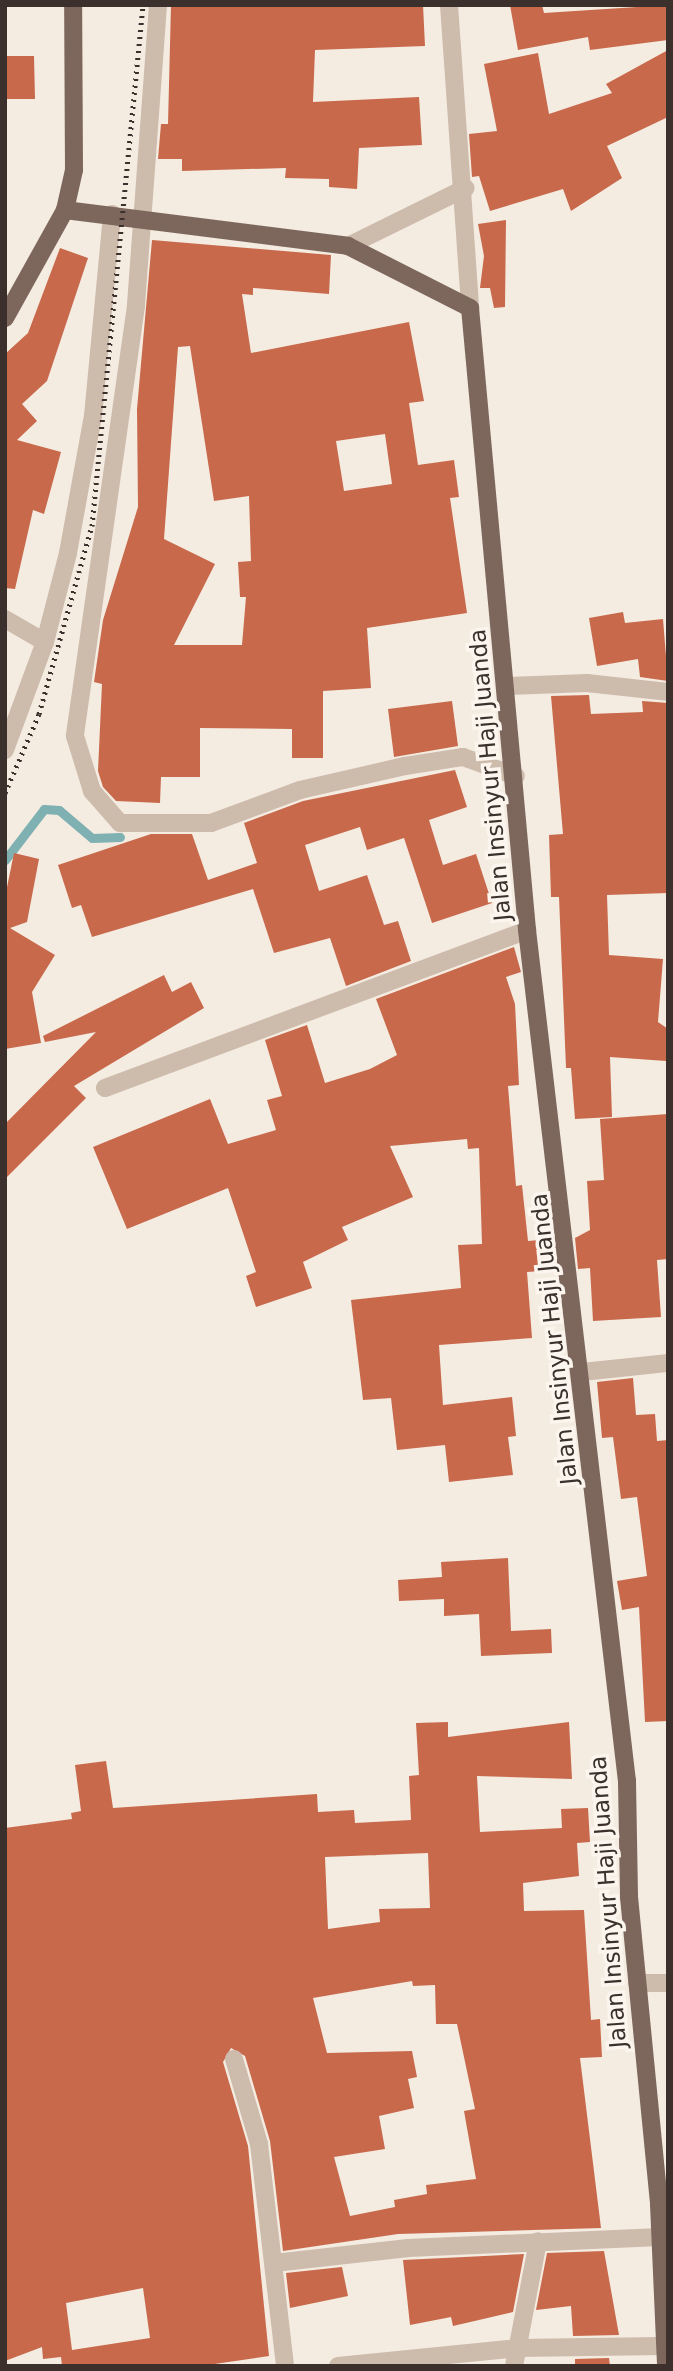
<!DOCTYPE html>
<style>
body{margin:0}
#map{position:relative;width:673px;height:2371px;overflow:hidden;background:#f4ebe1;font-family:"DejaVu Sans",sans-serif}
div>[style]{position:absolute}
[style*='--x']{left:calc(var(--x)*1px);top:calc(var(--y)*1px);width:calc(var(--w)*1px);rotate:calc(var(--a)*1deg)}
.stream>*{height:9px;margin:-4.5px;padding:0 4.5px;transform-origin:4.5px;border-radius:4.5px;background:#7fb0b2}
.building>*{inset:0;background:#c8694b}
.minor>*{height:18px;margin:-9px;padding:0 9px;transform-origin:9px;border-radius:9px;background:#cdbbac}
.major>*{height:18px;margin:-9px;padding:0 9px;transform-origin:9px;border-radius:9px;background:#7d675c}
.rail>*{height:5px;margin-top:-2.5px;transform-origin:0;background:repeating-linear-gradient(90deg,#3b302b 0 2px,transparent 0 7px)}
span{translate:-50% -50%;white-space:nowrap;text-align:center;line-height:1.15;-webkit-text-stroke:7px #fbf5ee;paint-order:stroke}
.street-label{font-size:23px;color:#3b302b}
.frame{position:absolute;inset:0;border:7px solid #3b302b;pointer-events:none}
</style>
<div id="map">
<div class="stream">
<div style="--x:5;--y:860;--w:64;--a:-52.6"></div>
<div style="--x:44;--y:809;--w:15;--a:4"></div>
<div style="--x:59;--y:810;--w:43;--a:40.3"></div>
<div style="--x:92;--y:838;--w:28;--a:-2"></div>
</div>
<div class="building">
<div style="clip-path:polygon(171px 5px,423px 5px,425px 46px,315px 50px,313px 102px,419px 97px,422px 145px,359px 148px,357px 189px,329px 187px,329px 179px,285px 178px,286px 168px,182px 171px,182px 159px,158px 159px,161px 124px,168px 124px)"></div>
<div style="clip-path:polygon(510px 5px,542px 5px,544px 13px,668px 5px,668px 40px,590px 50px,588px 37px,518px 50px)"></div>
<div style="clip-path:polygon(668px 50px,668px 117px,607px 146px,622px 178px,571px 211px,563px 189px,490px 211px,479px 176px,472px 177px,469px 134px,497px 131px,484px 64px,538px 53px,549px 114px,612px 93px,606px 84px)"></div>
<div style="clip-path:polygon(5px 56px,34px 56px,35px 99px,5px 99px)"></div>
<div style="clip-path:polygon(506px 220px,505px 307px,494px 308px,490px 288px,480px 288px,484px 256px,478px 224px)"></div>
<div style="clip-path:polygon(evenodd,152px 240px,331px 255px,329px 294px,253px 288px,253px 295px,242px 294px,251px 353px,409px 322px,424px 401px,409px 403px,418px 465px,454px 460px,459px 497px,450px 498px,467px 613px,367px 628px,371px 688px,323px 691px,323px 758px,292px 758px,292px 729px,200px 728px,200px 777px,161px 777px,160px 803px,116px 801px,103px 787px,98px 771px,102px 684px,94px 682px,103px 620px,138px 507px,137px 409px,152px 240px,190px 346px,214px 501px,249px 496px,251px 561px,238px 562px,240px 597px,246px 597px,242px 645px,174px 645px,215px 564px,164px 539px,178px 347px,190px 346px,152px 240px,385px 434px,392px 484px,344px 491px,336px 441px,385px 434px)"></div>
<div style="clip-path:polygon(60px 248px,88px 258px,47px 381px,22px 404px,37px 421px,17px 440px,61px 452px,44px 514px,33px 510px,15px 589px,5px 588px,5px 354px,28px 333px)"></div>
<div style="clip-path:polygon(623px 612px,625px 623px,663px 619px,668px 681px,640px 677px,638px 659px,597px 666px,589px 618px)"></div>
<div style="clip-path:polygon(589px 695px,591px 714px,643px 712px,642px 701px,668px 703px,668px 893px,607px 895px,609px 955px,663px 959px,658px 1022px,668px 1029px,666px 1061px,610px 1057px,612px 1117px,575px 1119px,571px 1068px,566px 1068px,559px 897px,551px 897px,549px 835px,563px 834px,551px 696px)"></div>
<div style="clip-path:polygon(452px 701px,458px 746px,394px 757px,388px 709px)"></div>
<div style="clip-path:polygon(455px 770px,467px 807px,429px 820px,443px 865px,476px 854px,492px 903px,432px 923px,404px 838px,367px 850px,360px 827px,305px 845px,319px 891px,367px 875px,384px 925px,398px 921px,411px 961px,346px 986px,330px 938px,274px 953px,253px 889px,92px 937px,81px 905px,72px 908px,58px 865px,151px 834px,192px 834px,208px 880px,257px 863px,244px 823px,303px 801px)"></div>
<div style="clip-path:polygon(14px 853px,39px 859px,27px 922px,10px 928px,55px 955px,32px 992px,41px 1043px,5px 1049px,5px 897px)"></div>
<div style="clip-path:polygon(514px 947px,521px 972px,506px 977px,515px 1004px,519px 1085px,508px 1086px,516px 1186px,522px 1185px,528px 1241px,552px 1239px,556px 1270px,527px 1272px,532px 1338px,439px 1345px,443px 1405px,512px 1397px,516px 1436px,508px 1437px,513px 1475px,449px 1482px,445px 1445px,397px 1450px,391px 1398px,363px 1400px,351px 1300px,461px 1288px,458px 1245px,482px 1244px,479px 1148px,468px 1149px,467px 1139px,390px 1146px,413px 1197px,342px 1227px,348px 1240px,303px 1262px,312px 1288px,256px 1307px,246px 1276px,256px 1272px,228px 1188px,127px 1229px,93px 1147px,210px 1099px,228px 1144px,276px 1130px,267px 1100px,282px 1096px,265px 1040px,307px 1025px,325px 1083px,370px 1069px,397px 1055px,376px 999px)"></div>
<div style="clip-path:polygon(164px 975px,172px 992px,191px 982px,204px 1008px,74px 1086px,86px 1098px,5px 1179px,5px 1124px,96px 1032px,45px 1042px,43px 1036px)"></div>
<div style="clip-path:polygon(668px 1114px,668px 1259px,657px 1260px,661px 1317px,593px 1321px,590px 1268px,578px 1269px,575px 1238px,590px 1230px,587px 1181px,604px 1180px,600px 1119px)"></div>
<div style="clip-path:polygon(633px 1378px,636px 1415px,655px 1414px,657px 1441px,668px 1440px,668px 1721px,645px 1722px,639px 1607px,622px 1610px,617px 1581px,647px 1576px,637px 1497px,621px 1499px,613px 1437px,602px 1438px,597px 1382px)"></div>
<div style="clip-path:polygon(508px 1558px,511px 1631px,551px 1629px,552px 1653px,481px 1656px,479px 1614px,444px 1616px,444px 1599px,399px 1601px,398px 1580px,442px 1577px,441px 1562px)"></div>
<div style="clip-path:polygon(evenodd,448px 1722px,448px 1737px,569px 1722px,572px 1779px,477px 1776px,480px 1832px,562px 1828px,561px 1809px,588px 1808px,590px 1842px,577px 1843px,579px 1876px,523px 1883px,524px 1911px,584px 1910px,591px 2020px,600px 2019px,602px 2057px,580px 2058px,601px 2228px,398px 2234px,283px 2251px,270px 2141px,245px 2056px,231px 2048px,223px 2062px,248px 2146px,269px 2356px,201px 2366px,62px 2366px,61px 2357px,43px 2359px,42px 2347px,5px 2361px,5px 1828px,72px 1819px,71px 1813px,81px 1811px,75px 1765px,106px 1761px,113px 1808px,317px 1794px,318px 1812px,354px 1810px,355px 1823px,411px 1820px,409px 1776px,419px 1775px,416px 1723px,448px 1722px,428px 1853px,430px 1908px,379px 1909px,380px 1922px,328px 1929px,325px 1857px,428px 1853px,448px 1722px,412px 1981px,413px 1986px,435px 1985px,436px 2024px,457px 2024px,475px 2109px,464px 2111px,476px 2179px,426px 2185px,427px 2194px,394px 2200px,395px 2207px,350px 2216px,334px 2157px,385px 2149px,379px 2116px,414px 2108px,408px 2079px,417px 2077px,412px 2051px,327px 2053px,313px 1998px,412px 1981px,448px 1722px,143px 2288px,150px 2338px,72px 2350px,66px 2303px,143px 2288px)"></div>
<div style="clip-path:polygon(604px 2251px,619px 2335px,573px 2336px,571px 2306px,536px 2310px,547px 2253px)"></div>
<div style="clip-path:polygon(524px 2254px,513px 2312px,453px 2326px,451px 2317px,410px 2325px,403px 2260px)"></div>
<div style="clip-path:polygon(342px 2267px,348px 2296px,290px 2308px,286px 2273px)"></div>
<div style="clip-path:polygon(609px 2358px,610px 2366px,575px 2366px,575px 2359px)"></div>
</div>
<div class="minor">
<div style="--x:158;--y:5;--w:302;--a:94.2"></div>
<div style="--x:136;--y:306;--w:434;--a:98.1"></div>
<div style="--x:75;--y:736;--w:58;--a:72.8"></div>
<div style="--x:92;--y:791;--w:43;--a:48.8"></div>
<div style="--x:120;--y:823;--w:91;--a:0"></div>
<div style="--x:211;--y:823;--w:95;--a:-20.3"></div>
<div style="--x:300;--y:790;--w:108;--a:-12.9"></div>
<div style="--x:405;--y:766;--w:59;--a:-8.8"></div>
<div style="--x:463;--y:757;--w:56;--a:19.7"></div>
<div style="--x:449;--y:5;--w:304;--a:86"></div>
<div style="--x:348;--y:246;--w:131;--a:-26.2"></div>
<div style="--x:5;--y:619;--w:46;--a:29.9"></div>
<div style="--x:508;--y:686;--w:79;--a:-2.2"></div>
<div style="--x:587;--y:683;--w:81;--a:6.3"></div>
<div style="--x:5;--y:750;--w:115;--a:-69.7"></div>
<div style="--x:45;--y:642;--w:92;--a:-75.5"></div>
<div style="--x:68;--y:553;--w:139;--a:-79.7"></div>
<div style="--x:93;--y:416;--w:203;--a:-84.6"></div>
<div style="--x:105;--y:1088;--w:451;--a:-20.5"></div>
<div style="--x:582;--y:1372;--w:85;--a:-6"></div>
<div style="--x:637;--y:1983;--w:31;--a:0"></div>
<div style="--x:234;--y:2059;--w:89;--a:73.6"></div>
<div style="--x:259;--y:2144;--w:224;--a:83.3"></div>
<div style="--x:274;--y:2263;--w:135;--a:-6.4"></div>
<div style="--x:408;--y:2248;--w:252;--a:-2.5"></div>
<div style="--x:338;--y:2366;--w:180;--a:-5.7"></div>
<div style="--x:517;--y:2348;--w:146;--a:-0.8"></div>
<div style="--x:514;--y:2366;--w:127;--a:-79.1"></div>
</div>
<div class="major">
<div style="--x:65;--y:210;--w:285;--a:7.2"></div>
<div style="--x:348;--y:246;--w:137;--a:26.9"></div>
<div style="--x:470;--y:308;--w:625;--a:84.76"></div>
<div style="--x:527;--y:930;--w:857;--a:83.3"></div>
<div style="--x:627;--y:1781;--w:116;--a:89"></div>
<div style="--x:629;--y:1897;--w:308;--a:84.4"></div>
<div style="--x:659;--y:2204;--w:162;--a:87.5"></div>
<div style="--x:5;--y:318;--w:124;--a:-60.9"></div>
<div style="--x:65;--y:210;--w:41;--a:-77.3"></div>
<div style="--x:74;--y:170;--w:165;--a:-90.3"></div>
</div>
<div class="rail">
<div style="--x:5;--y:793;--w:86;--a:-66.7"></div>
<div style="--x:39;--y:714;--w:195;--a:-74.3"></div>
<div style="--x:92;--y:526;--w:523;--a:-84.41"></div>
</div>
<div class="street-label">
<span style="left:490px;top:775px;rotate:-95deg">Jalan Insinyur Haji Juanda</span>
<span style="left:554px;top:1339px;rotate:-96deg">Jalan Insinyur Haji Juanda</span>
<span style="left:608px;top:1902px;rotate:-94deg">Jalan Insinyur Haji Juanda</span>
</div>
<div class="frame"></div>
</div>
